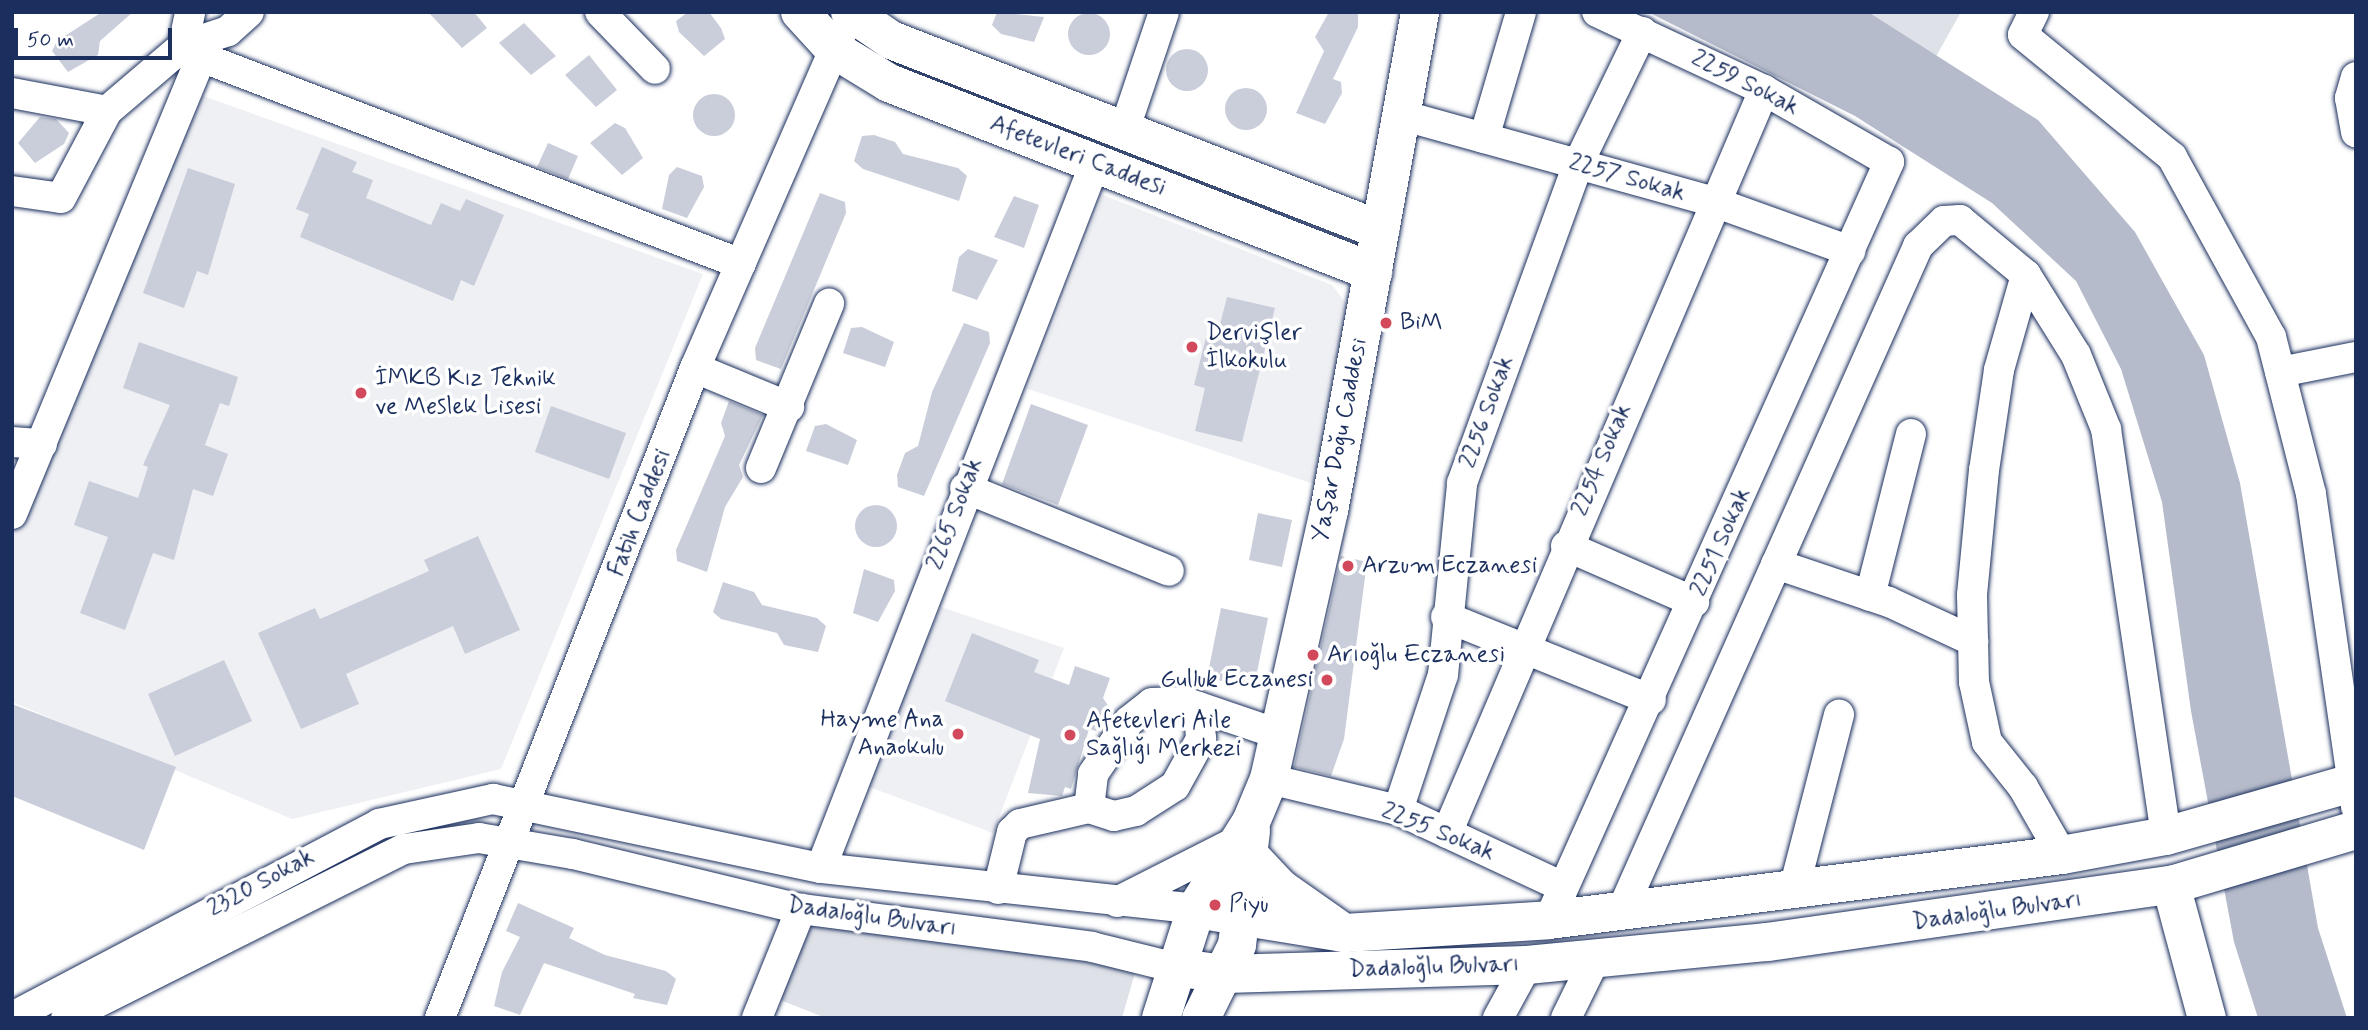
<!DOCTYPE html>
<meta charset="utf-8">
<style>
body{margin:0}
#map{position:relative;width:2368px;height:1030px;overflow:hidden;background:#fff;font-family:Mynerve,sans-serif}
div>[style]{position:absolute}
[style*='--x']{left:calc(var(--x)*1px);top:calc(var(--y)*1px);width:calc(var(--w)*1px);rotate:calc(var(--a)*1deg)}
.built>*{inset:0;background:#eff0f4}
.green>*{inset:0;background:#dee1e7}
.water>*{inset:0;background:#b5bbca}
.building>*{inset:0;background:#caceda}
.round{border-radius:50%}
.roads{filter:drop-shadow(0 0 2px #1b2f5e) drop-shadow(0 0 2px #1b2f5e)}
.minor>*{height:30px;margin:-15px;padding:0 15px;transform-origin:15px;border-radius:15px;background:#fff}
.major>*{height:38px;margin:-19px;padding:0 19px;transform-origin:19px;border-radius:19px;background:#fff}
.dots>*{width:19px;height:19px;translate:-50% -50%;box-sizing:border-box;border:4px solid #fff;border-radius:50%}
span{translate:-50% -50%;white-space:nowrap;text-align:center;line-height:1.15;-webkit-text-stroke:7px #fff;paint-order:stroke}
.street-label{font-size:24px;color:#1b2f5e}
.poi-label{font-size:24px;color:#1b2f5e}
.left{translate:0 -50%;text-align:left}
.right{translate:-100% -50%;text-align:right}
.frame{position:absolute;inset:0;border:14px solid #1b2f5e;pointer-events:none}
.scale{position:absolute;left:14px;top:28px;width:158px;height:32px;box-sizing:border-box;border:4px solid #1b2f5e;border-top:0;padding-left:9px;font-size:21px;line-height:24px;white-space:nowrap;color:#1b2f5e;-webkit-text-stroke:5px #fff;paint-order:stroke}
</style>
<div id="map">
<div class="built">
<div style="clip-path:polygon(203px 96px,703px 274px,501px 769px,292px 819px,12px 702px,12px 512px)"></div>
<div style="clip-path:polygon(1103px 195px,1332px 285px,1348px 306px,1314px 484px,1028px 389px)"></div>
<div style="clip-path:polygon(941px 607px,1064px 648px,993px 833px,864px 785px)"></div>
</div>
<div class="green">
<div style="clip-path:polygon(1817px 12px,1961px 12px,1929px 69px)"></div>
<div style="clip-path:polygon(808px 922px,1136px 969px,1122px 1018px,826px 1018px,770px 996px)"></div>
</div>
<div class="water">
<div style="clip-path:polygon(1648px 12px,1868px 12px,2038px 120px,2135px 232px,2204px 355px,2240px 483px,2318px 928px,2347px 1018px,2258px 1018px,2234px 942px,2191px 711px,2162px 502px,2121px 369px,2076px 281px,1992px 203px,1855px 116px)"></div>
</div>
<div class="building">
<div style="clip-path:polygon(102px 12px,133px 12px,100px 41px,98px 55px,68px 72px,52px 51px,57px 41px)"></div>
<div style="clip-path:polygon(428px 12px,474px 12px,487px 28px,462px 48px)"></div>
<div style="clip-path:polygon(688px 12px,709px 12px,721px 28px,725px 39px,704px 56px,679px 32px,676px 21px)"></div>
<div style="clip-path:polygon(997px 12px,1044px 17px,1034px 42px,1001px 34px,992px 25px)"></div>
<div style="clip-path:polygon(1329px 12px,1358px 12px,1358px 27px,1333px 79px,1341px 82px,1342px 93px,1325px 124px,1296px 113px,1324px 51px,1315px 37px)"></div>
<div class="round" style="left:1068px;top:13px;width:42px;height:42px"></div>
<div style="clip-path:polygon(524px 23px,556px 56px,531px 75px,499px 43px)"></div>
<div class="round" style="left:1166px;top:49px;width:42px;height:42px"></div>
<div style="clip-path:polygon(589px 55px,617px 90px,596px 107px,565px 75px)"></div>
<div class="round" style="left:1225px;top:88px;width:42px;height:42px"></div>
<div class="round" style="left:693px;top:94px;width:42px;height:42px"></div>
<div style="clip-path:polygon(40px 117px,56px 119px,69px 133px,64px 144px,35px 163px,18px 143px)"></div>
<div style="clip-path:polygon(615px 123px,625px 128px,643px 158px,622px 175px,590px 143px)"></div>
<div style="clip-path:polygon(874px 135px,895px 142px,903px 154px,958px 168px,967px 176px,959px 201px,863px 169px,854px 161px,862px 136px)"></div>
<div style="clip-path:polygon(548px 143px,578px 156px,568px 179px,537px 167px)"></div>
<div style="clip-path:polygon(322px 147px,357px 162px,352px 172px,373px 180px,366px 198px,431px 225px,441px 203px,460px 211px,466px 199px,504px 215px,474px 286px,461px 280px,453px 301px,300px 237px,309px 214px,296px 209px)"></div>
<div style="clip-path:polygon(677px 167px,702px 176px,704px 187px,687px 218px,662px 209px,669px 175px)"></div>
<div style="clip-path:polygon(188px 168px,235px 184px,208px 275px,197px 271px,184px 308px,143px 293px)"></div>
<div style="clip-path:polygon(820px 193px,845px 202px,846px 213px,781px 369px,756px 360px,755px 348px)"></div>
<div style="clip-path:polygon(1014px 196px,1039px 205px,1024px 248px,994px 237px)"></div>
<div style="clip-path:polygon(968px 249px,998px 260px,977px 300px,952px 291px,959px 257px)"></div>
<div style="clip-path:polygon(1227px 297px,1275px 308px,1242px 442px,1195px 431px,1205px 388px,1194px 385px,1206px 337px,1216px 340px)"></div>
<div style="clip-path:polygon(964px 323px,989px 332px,990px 343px,924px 496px,898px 487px,897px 475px,905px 453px,918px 446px,932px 392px)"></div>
<div style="clip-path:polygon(862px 327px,894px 342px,885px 367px,843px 353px,851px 328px)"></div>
<div style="clip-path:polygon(139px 342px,238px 377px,229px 406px,220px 403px,205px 445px,228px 454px,213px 496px,193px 489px,174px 560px,153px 553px,125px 630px,80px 613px,108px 537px,74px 525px,89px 481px,138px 498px,148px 467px,143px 465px,170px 405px,123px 388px)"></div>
<div style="clip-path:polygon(729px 401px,763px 415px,739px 465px,743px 477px,725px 507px,707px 572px,677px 561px,676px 550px,725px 436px,721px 423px)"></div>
<div style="clip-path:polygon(1031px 404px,1088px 425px,1058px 505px,1002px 484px)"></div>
<div style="clip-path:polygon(551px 406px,626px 433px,609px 479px,535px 452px)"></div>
<div style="clip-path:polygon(826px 424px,857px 440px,848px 465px,806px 451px,815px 426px)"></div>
<div class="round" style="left:855px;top:505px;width:42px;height:42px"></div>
<div style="clip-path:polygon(1258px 513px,1292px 520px,1282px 567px,1249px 560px)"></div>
<div style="clip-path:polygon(478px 536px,520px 630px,465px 654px,453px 626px,346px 674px,359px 704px,301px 729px,258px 633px,315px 608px,320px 619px,429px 571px,424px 560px)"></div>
<div style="clip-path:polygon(1341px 556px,1367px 562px,1344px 739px,1331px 776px,1294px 767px)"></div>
<div style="clip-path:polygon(864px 569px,894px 580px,895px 591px,878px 622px,853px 613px)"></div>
<div style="clip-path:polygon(723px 582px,754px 592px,762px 605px,817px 618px,826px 626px,818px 652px,784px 645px,777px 633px,721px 619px,713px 612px)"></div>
<div style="clip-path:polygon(1221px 608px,1268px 618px,1254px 687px,1207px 678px)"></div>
<div style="clip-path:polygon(972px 633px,1039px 660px,1034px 672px,1069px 685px,1075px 666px,1110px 678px,1103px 698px,1113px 713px,1096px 731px,1089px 729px,1071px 789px,1065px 787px,1062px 796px,1028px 793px,1040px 739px,945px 701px)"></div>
<div style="clip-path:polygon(224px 660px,252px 721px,175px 756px,148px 694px)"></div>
<div style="clip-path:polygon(12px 704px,176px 767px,144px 850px,12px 796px)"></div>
<div style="clip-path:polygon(518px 903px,574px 928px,569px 938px,605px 955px,666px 971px,676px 979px,667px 1005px,633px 998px,635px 994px,544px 963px,520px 1015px,494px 1006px,502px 972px,520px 937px,506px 931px)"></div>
</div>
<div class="roads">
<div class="minor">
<div style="--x:600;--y:12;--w:79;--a:46"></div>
<div style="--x:2034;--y:12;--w:25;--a:116"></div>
<div style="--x:2023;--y:35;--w:193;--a:39.3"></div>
<div style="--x:2172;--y:157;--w:205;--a:61.2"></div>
<div style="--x:2271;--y:337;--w:162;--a:75.7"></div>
<div style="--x:2311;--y:494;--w:317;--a:81.8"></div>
<div style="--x:183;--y:46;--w:35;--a:-78"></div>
<div style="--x:201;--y:57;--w:578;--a:20.97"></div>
<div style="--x:2356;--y:77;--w:22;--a:106"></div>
<div style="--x:2350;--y:98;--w:35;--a:80"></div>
<div style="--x:12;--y:93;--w:97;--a:10.7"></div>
<div style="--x:1401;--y:115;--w:325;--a:15.5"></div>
<div style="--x:1714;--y:202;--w:145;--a:19.8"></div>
<div style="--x:1125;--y:128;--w:122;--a:-71.4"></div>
<div style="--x:1484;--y:138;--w:131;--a:-73.6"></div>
<div style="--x:12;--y:191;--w:49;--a:8.1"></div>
<div style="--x:61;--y:198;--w:98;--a:-62.1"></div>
<div style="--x:107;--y:111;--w:100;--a:-40.5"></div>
<div style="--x:183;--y:46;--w:47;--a:-18.4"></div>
<div style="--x:228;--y:31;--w:28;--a:-42"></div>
<div style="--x:2026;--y:275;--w:99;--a:105.9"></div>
<div style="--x:1999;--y:370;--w:101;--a:98.5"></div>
<div style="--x:1984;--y:470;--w:126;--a:95.5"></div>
<div style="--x:1972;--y:595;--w:87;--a:88.7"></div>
<div style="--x:1974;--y:682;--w:61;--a:77.8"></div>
<div style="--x:1987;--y:742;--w:58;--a:51.3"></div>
<div style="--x:2023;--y:787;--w:78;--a:60.2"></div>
<div style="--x:695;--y:368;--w:102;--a:22.5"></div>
<div style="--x:2280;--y:372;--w:77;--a:-11.2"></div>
<div style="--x:12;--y:442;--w:30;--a:4"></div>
<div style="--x:761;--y:468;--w:178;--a:-67.5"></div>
<div style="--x:965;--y:488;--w:220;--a:22.1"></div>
<div style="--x:12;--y:514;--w:495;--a:-67.5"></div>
<div style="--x:201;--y:57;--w:15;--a:-94"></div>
<div style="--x:1566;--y:546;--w:140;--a:23.6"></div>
<div style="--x:1776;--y:564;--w:119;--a:18.6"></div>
<div style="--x:1889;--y:602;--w:93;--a:24.9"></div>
<div style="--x:1870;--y:596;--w:167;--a:-75.8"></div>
<div style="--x:1446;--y:617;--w:221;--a:22"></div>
<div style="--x:1269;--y:779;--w:133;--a:13.5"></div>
<div style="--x:1398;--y:810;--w:182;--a:25"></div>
<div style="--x:1089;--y:808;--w:34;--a:-83"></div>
<div style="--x:1093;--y:774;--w:64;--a:-55.8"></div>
<div style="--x:1129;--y:721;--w:29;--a:-38"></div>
<div style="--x:1152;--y:703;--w:32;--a:-2"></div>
<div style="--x:1184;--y:702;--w:99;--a:18.8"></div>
<div style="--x:1398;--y:810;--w:142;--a:-71.6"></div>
<div style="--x:1443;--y:675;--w:193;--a:-84.3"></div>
<div style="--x:1462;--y:483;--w:339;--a:-70"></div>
<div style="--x:1578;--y:164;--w:147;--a:-64.1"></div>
<div style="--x:1447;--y:833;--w:808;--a:-66.89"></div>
<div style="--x:821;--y:868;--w:756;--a:-68.76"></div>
<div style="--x:1795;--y:885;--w:176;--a:-75.5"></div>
<div style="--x:998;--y:889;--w:59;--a:-76.2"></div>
<div style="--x:1012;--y:832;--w:11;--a:-45"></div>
<div style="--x:1020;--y:824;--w:71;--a:-13.1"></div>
<div style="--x:1089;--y:808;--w:26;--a:18"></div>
<div style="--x:1114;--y:816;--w:23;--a:-13"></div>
<div style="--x:1136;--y:811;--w:46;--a:-32.7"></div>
<div style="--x:1175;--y:786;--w:54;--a:-61"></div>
<div style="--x:1201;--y:739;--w:32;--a:-94"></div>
<div style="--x:1117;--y:902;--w:139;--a:-26.9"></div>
<div style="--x:1623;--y:908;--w:725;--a:-65.98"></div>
<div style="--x:1918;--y:246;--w:36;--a:-44"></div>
<div style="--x:1944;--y:221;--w:16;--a:-4"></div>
<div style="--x:1960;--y:220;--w:86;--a:39.8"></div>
<div style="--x:2026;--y:275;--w:94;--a:58"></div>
<div style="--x:2076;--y:355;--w:80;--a:67.9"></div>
<div style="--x:2106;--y:429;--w:411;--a:81.6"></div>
<div style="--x:1549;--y:920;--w:831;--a:-65.84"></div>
<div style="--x:1889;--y:162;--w:144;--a:-150.1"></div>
<div style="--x:1764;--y:90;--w:184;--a:-155"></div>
<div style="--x:12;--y:1017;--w:415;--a:-27.7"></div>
<div style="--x:379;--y:824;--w:117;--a:-12.4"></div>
<div style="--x:493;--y:799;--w:335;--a:11.9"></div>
<div style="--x:821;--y:868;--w:377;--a:6.2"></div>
<div style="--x:66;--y:1018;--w:378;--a:-26.6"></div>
<div style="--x:404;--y:849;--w:76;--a:-8.3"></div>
<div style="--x:479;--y:838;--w:95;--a:9.7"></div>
<div style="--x:573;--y:854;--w:235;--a:13.6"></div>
<div style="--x:801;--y:909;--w:293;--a:7.4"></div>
<div style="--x:1092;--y:947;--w:83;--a:13.9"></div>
<div style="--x:440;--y:1018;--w:698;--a:-68.58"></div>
<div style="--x:695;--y:368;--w:367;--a:-66.4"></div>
<div style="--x:757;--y:1018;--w:118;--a:-68"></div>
<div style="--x:1498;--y:1018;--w:60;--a:-61.3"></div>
<div style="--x:1566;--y:1018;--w:64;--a:-63.8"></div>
</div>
<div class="major">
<div style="--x:800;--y:12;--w:52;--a:47.4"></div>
<div style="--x:835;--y:50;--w:63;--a:31.4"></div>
<div style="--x:889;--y:83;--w:520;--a:21.33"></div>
<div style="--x:850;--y:12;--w:50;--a:34.3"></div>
<div style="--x:891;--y:40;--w:525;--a:21.23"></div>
<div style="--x:1249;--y:855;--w:45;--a:46.8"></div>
<div style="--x:1280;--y:888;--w:70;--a:35.1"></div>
<div style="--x:2171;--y:885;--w:138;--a:74.9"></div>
<div style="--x:1196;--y:909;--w:151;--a:9.2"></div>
<div style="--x:1345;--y:933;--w:204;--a:-3.6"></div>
<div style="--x:1549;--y:920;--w:517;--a:-7.22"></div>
<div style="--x:2062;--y:855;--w:106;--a:-10.4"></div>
<div style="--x:2166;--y:836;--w:198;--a:-15.9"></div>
<div style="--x:1173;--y:967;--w:52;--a:7.7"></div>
<div style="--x:1225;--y:974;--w:302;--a:-1.7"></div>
<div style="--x:1527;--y:965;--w:242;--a:-5.5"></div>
<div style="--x:1768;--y:942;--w:407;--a:-8.1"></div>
<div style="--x:2171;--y:885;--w:193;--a:-16.6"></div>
<div style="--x:1161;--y:1018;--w:114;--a:-72.2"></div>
<div style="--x:1196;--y:909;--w:103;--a:-57.7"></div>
<div style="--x:1251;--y:822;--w:47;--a:-67.3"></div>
<div style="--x:1269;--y:779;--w:275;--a:-77.4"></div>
<div style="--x:1329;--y:511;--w:507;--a:-79.66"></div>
<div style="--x:1201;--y:1018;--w:81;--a:-63.7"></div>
<div style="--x:1237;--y:945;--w:115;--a:-83"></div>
</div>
</div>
<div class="dots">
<div style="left:1386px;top:323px;background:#d1495b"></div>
<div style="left:1192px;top:347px;background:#d1495b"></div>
<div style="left:361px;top:393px;background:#d1495b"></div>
<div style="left:1348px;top:566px;background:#d1495b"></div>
<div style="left:1313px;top:655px;background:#d1495b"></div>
<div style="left:1327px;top:680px;background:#d1495b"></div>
<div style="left:958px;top:734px;background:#d1495b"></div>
<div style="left:1070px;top:735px;background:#d1495b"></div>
<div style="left:1215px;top:905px;background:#d1495b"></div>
</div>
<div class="street-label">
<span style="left:1745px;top:83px;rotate:27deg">2259 Sokak</span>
<span style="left:1078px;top:156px;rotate:21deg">Afetevleri Caddesi</span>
<span style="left:1627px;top:178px;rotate:16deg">2257 Sokak</span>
<span style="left:1487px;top:412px;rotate:-70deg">2256 Sokak</span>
<span style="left:1340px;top:440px;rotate:-79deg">Yaşar Doğu Caddesi</span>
<span style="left:1602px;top:460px;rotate:-67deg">2254 Sokak</span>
<span style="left:640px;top:513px;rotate:-69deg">Fatih Caddesi</span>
<span style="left:955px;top:514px;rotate:-69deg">2265 Sokak</span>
<span style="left:1721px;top:542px;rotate:-66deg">2251 Sokak</span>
<span style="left:1438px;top:832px;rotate:22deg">2255 Sokak</span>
<span style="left:261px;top:883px;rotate:-28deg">2320 Sokak</span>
<span style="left:1997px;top:911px;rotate:-8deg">Dadaloğlu Bulvarı</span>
<span style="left:872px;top:917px;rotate:8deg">Dadaloğlu Bulvarı</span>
<span style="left:1434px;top:967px;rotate:-2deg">Dadaloğlu Bulvarı</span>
</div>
<div class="poi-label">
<span class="left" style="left:1400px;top:323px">BiM</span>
<span class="left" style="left:1206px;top:347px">Dervişler<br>İlkokulu</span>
<span class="left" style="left:375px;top:393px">İMKB Kız Teknik<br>ve Meslek Lisesi</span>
<span class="left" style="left:1362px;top:566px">Arzum Eczanesi</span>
<span class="left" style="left:1327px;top:655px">Arıoğlu Eczanesi</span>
<span class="right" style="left:1313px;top:680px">Gulluk Eczanesi</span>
<span class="right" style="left:944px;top:734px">Hayme Ana<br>Anaokulu</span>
<span class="left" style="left:1086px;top:735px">Afetevleri Aile<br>Sağlığı Merkezi</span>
<span class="left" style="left:1229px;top:905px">Piyu</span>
</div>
<div class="frame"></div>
<div class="scale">50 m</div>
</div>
